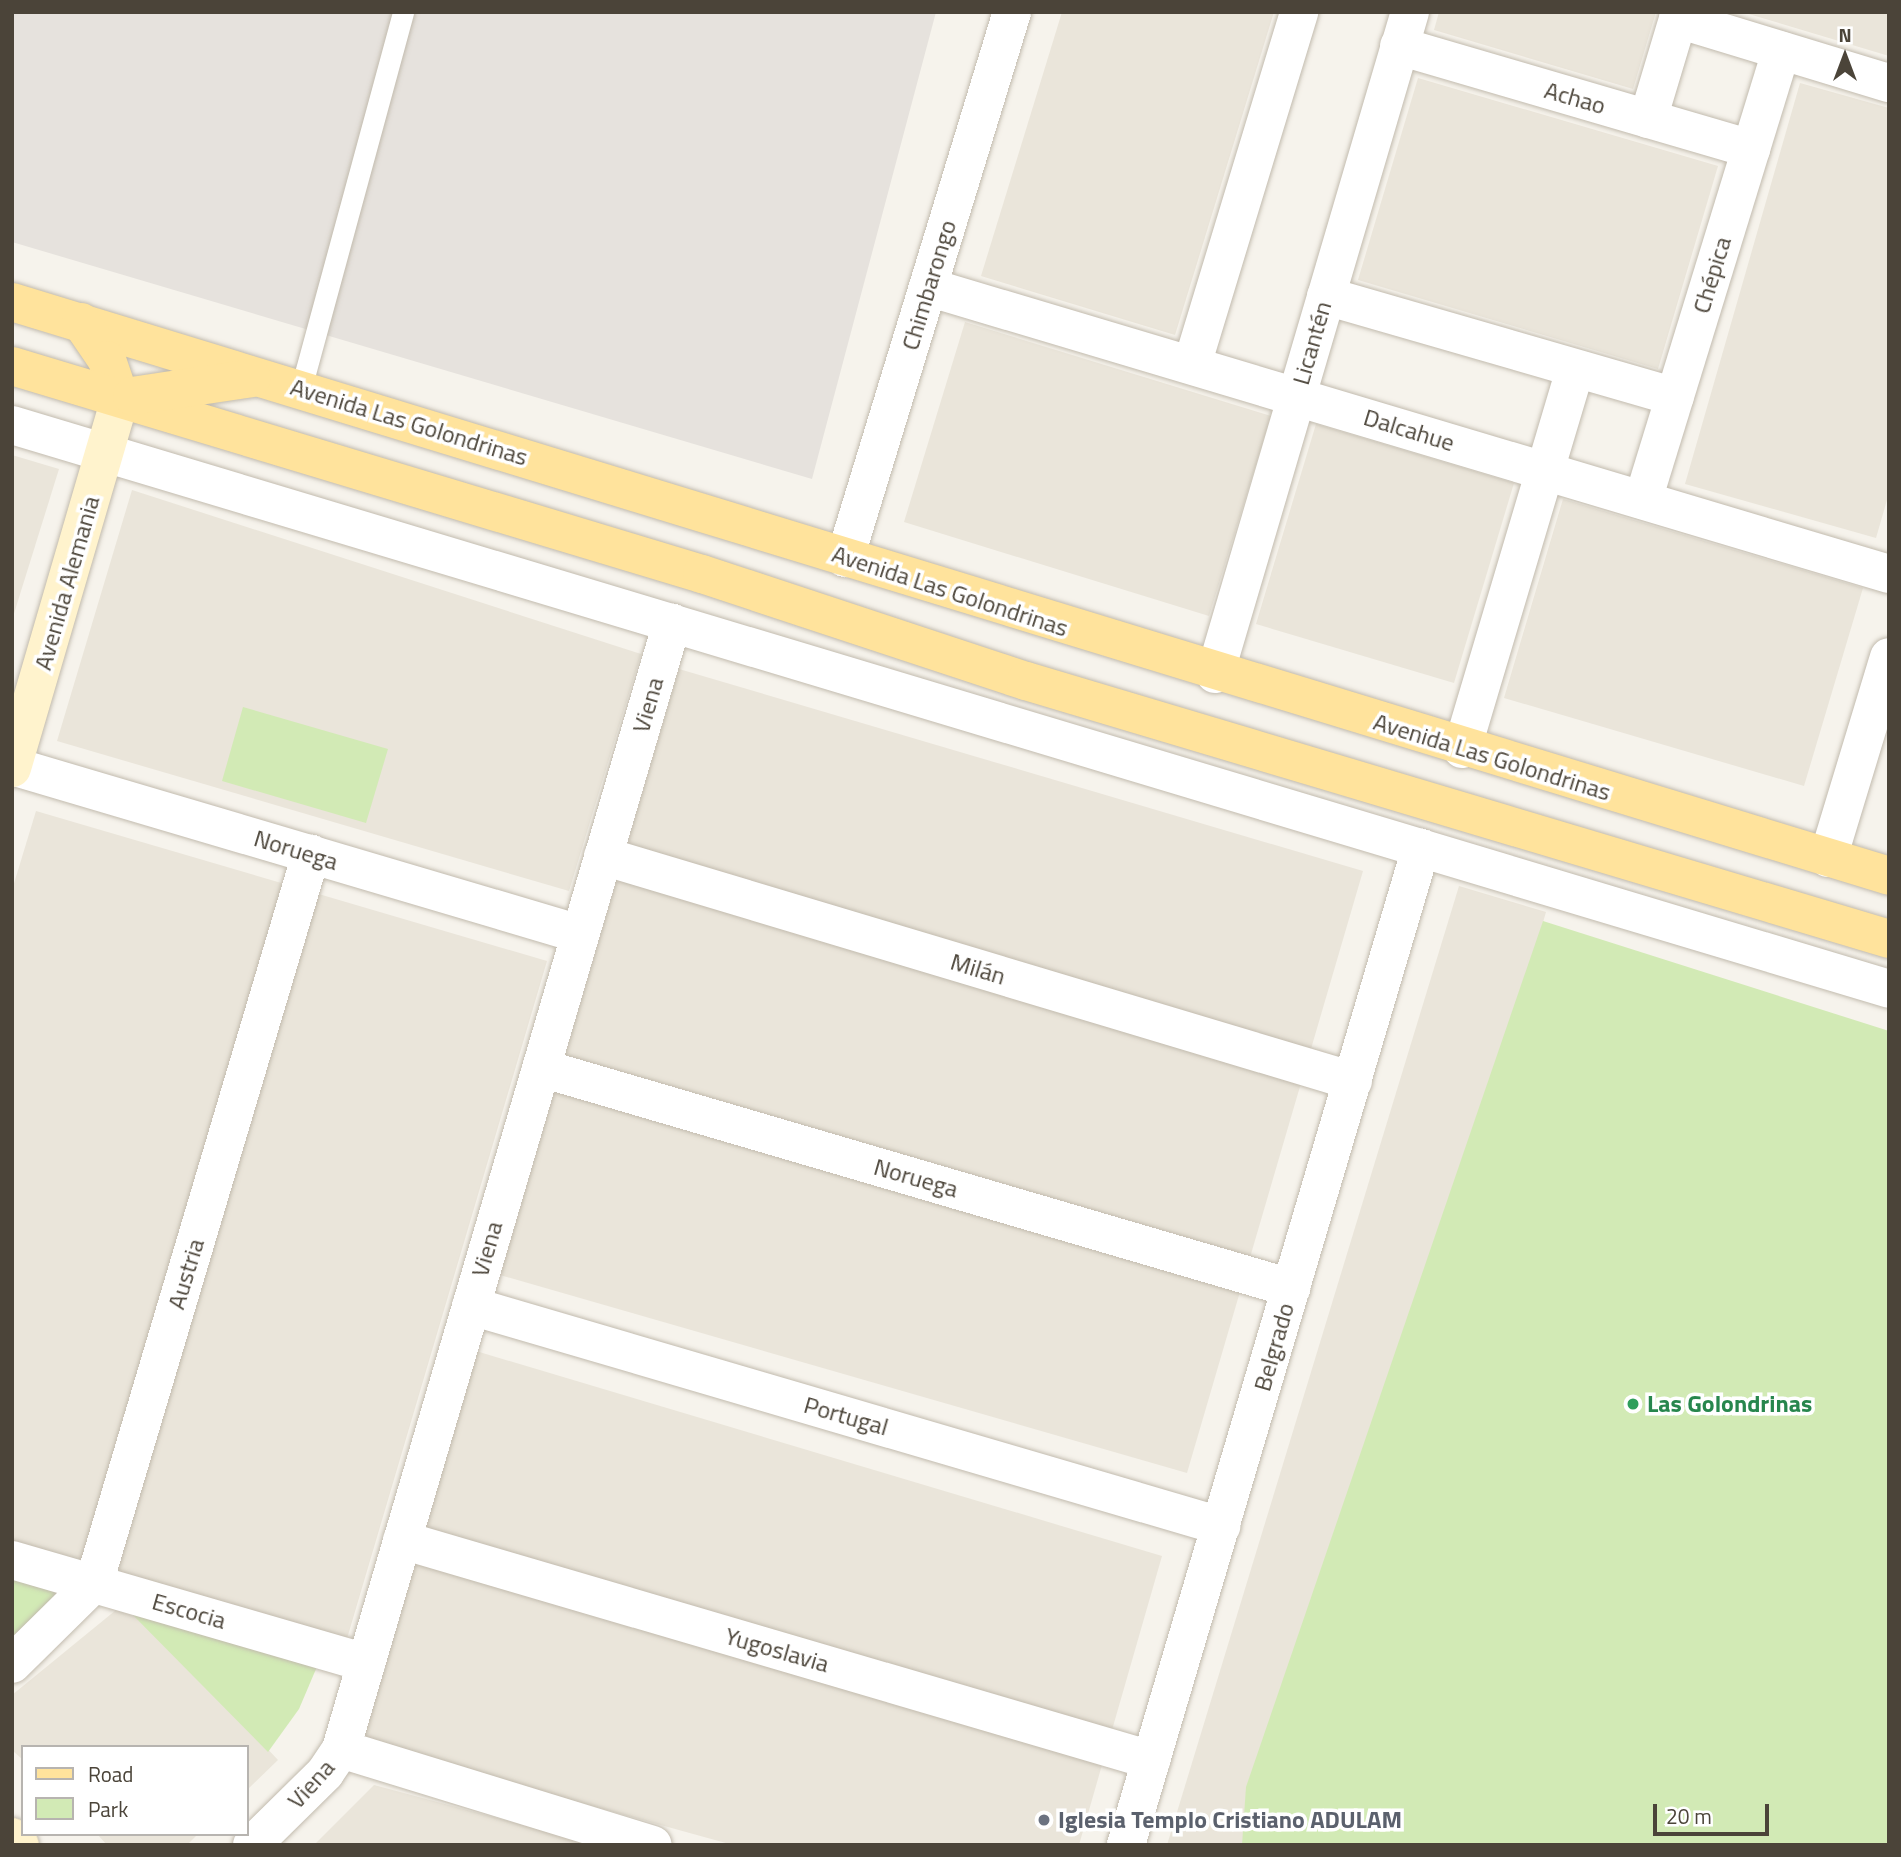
<!DOCTYPE html>
<meta charset="utf-8">
<style>
body{margin:0}
#map{position:relative;width:1901px;height:1857px;overflow:hidden;background:#f6f3ec;font-family:"Titillium Web",sans-serif}
div>[style]{position:absolute}
[style*='--x']{left:calc(var(--x)*1px);top:calc(var(--y)*1px);width:calc(var(--w)*1px);rotate:calc(var(--a)*1deg)}
.residential>*{inset:0;background:#eae5da}
.industrial>*{inset:0;background:#e6e2dd}
.green>*{inset:0;background:#d2eab5}
.roads{filter:drop-shadow(0 0 2px #c2bbae) drop-shadow(0 0 2px #c2bbae)}
.lane>*{height:21px;margin:-10.5px;padding:0 10.5px;transform-origin:10.5px;border-radius:10.5px;background:#fff}
.street>*{height:38px;margin:-19px;padding:0 19px;transform-origin:19px;border-radius:19px;background:#fff}
.secondary>*{height:38px;margin:-19px;padding:0 19px;transform-origin:19px;border-radius:19px;background:#fff3cd}
.primary>*{height:38px;margin:-19px;padding:0 19px;transform-origin:19px;border-radius:19px;background:#ffe39c}
.dots>*{width:19px;height:19px;translate:-50% -50%;box-sizing:border-box;border:4px solid #fff;border-radius:50%}
span{translate:-50% -50%;white-space:nowrap;text-align:center;line-height:1.15;-webkit-text-stroke:7px #fff;paint-order:stroke}
.street-label{font-size:24px;color:#4b4439}
.leisure-label{font-size:24px;color:#27864d;font-weight:700}
.left{translate:0 -50%;text-align:left}
.worship-label{font-size:24px;color:#5b616d;font-weight:700}
.frame{position:absolute;inset:0;border:14px solid #4b4439;pointer-events:none}
.legend{position:absolute;left:21px;top:1745px;width:228px;height:91px;box-sizing:border-box;background:#fff;border:2px solid #b7b4b0;margin:0;padding:9px 12px;list-style:none;font-size:21px;color:#4b4439}
.legend li{display:flex;align-items:center;gap:14px;height:35px}
.legend b{width:35px;border:2px solid #b7b4b0}
.north{position:absolute;left:1810px;top:21px;width:70px;height:70px;-webkit-text-stroke:5px #fff;paint-order:stroke;rotate:0deg;font-size:19px;font-weight:700;line-height:28px;text-align:center;color:#4b4439}
.north::after{content:'';display:block;margin:auto;width:24px;height:32px;background:#4b4439;clip-path:polygon(50% 0,100% 100%,50% 72%,0 100%)}
.scale{position:absolute;left:1653px;top:1804px;width:116px;height:32px;box-sizing:border-box;border:4px solid #4b4439;border-top:0;padding-left:9px;font-size:21px;line-height:24px;white-space:nowrap;color:#4b4439;-webkit-text-stroke:5px #fff;paint-order:stroke}
</style>
<div id="map">
<div class="residential">
<div style="clip-path:polygon(1062px 12px,1274px 12px,1175px 335px,981px 276px)"></div>
<div style="clip-path:polygon(1439px 12px,1656px 12px,1633px 89px,1434px 30px)"></div>
<div style="clip-path:polygon(1742px 12px,1889px 12px,1889px 56px)"></div>
<div style="clip-path:polygon(1418px 78px,1718px 166px,1658px 369px,1358px 280px)"></div>
<div style="clip-path:polygon(1800px 83px,1889px 108px,1889px 493px,1876px 538px,1685px 484px)"></div>
<div style="clip-path:polygon(965px 322px,1271px 416px,1209px 616px,904px 522px)"></div>
<div style="clip-path:polygon(1316px 424px,1514px 483px,1454px 683px,1256px 624px)"></div>
<div style="clip-path:polygon(12px 455px,59px 469px,12px 620px)"></div>
<div style="clip-path:polygon(132px 490px,641px 654px,569px 891px,57px 741px)"></div>
<div style="clip-path:polygon(1563px 499px,1863px 588px,1804px 786px,1504px 698px)"></div>
<div style="clip-path:polygon(679px 669px,1363px 871px,1187px 1473px,500px 1275px)"></div>
<div style="clip-path:polygon(36px 811px,547px 961px,346px 1642px,12px 1544px,12px 890px)"></div>
<div style="clip-path:polygon(1459px 886px,1546px 912px,1277px 1845px,1167px 1845px)"></div>
<div style="clip-path:polygon(476px 1351px,1162px 1556px,1079px 1845px,733px 1845px,361px 1742px)"></div>
<div style="clip-path:polygon(116px 1610px,146px 1620px,278px 1760px,247px 1790px,247px 1747px,23px 1747px,23px 1760px,12px 1750px,12px 1695px)"></div>
<div style="clip-path:polygon(374px 1785px,598px 1845px,314px 1845px)"></div>
<div style="clip-path:polygon(97px 1834px,198px 1834px,187px 1845px,107px 1845px)"></div>
</div>
<div class="industrial">
<div style="clip-path:polygon(12px 12px,936px 12px,812px 479px,12px 242px)"></div>
</div>
<div class="green">
<div style="clip-path:polygon(243px 707px,388px 749px,366px 823px,222px 781px)"></div>
<div style="clip-path:polygon(1543px 921px,1889px 1031px,1889px 1845px,1242px 1845px,1246px 1787px)"></div>
<div style="clip-path:polygon(12px 1572px,65px 1588px,12px 1637px)"></div>
<div style="clip-path:polygon(123px 1605px,319px 1662px,299px 1709px,268px 1752px)"></div>
</div>
<div class="roads">
<div class="lane">
<div style="--x:301;--y:388;--w:390;--a:-74.8"></div>
</div>
<div class="street">
<div style="--x:1678;--y:19;--w:220;--a:16.9"></div>
<div style="--x:1399;--y:46;--w:367;--a:16.3"></div>
<div style="--x:1648;--y:119;--w:112;--a:-73.3"></div>
<div style="--x:928;--y:287;--w:1003;--a:16.63"></div>
<div style="--x:1326;--y:296;--w:363;--a:16.1"></div>
<div style="--x:1192;--y:365;--w:369;--a:-73.1"></div>
<div style="--x:12;--y:425;--w:1960;--a:16.72"></div>
<div style="--x:1643;--y:500;--w:470;--a:-72.9"></div>
<div style="--x:845;--y:558;--w:571;--a:-72.99"></div>
<div style="--x:1215;--y:674;--w:690;--a:-73.59"></div>
<div style="--x:1462;--y:749;--w:396;--a:-73.4"></div>
<div style="--x:12;--y:766;--w:592;--a:16.48"></div>
<div style="--x:603;--y:856;--w:783;--a:16.7"></div>
<div style="--x:1828;--y:858;--w:210;--a:-73.1"></div>
<div style="--x:541;--y:1068;--w:782;--a:16.35"></div>
<div style="--x:471;--y:1306;--w:782;--a:16.35"></div>
<div style="--x:402;--y:1540;--w:781;--a:16.37"></div>
<div style="--x:12;--y:1560;--w:369;--a:16.2"></div>
<div style="--x:12;--y:1664;--w:115;--a:-44.6"></div>
<div style="--x:94;--y:1583;--w:761;--a:-73.42"></div>
<div style="--x:341;--y:1749;--w:326;--a:17.1"></div>
<div style="--x:252;--y:1845;--w:103;--a:-44.6"></div>
<div style="--x:325;--y:1773;--w:29;--a:-56"></div>
<div style="--x:341;--y:1749;--w:1174;--a:-73.62"></div>
<div style="--x:1126;--y:1845;--w:1040;--a:-73.52"></div>
</div>
<div class="secondary">
<div style="--x:12;--y:768;--w:385;--a:-73.7"></div>
<div style="--x:12;--y:1837;--w:11;--a:45"></div>
</div>
<div class="primary">
<div style="--x:12;--y:302;--w:1963;--a:17"></div>
<div style="--x:81;--y:322;--w:46;--a:55.6"></div>
<div style="--x:107;--y:360;--w:40;--a:71.1"></div>
<div style="--x:12;--y:366;--w:721;--a:16.78"></div>
<div style="--x:702;--y:574;--w:341;--a:18.3"></div>
<div style="--x:1026;--y:681;--w:901;--a:16.64"></div>
<div style="--x:132;--y:396;--w:121;--a:-8.5"></div>
</div>
</div>
<div class="dots">
<div style="left:1633px;top:1404px;background:#2e9e5b"></div>
<div style="left:1044px;top:1820px;background:#6b7280"></div>
</div>
<div class="street-label">
<span style="left:1575px;top:98px;rotate:16deg">Achao</span>
<span style="left:1712px;top:275px;rotate:-73deg">Chépica</span>
<span style="left:929px;top:285px;rotate:-73deg">Chimbarongo</span>
<span style="left:1312px;top:343px;rotate:-74deg">Licantén</span>
<span style="left:409px;top:422px;rotate:17deg">Avenida Las Golondrinas</span>
<span style="left:1409px;top:430px;rotate:17deg">Dalcahue</span>
<span style="left:67px;top:583px;rotate:-74deg">Avenida Alemania</span>
<span style="left:950px;top:591px;rotate:18deg">Avenida Las Golondrinas</span>
<span style="left:648px;top:705px;rotate:-74deg">Viena</span>
<span style="left:1492px;top:757px;rotate:17deg">Avenida Las Golondrinas</span>
<span style="left:296px;top:850px;rotate:17deg">Noruega</span>
<span style="left:978px;top:969px;rotate:17deg">Milán</span>
<span style="left:916px;top:1178px;rotate:16deg">Noruega</span>
<span style="left:487px;top:1249px;rotate:-74deg">Viena</span>
<span style="left:186px;top:1274px;rotate:-73deg">Austria</span>
<span style="left:1274px;top:1347px;rotate:-74deg">Belgrado</span>
<span style="left:846px;top:1416px;rotate:16deg">Portugal</span>
<span style="left:189px;top:1611px;rotate:16deg">Escocia</span>
<span style="left:777px;top:1650px;rotate:16deg">Yugoslavia</span>
<span style="left:311px;top:1784px;rotate:-48deg">Viena</span>
</div>
<div class="leisure-label">
<span class="left" style="left:1647px;top:1404px">Las Golondrinas</span>
</div>
<div class="worship-label">
<span class="left" style="left:1058px;top:1820px">Iglesia Templo Cristiano ADULAM</span>
</div>
<div class="frame"></div>
<ul class="legend">
<li><b style="height:9px;background:#ffe39c"></b>Road</li>
<li><b style="height:19px;background:#d2eab5"></b>Park</li>
</ul>
<div class="north">N</div>
<div class="scale">20 m</div>
</div>
